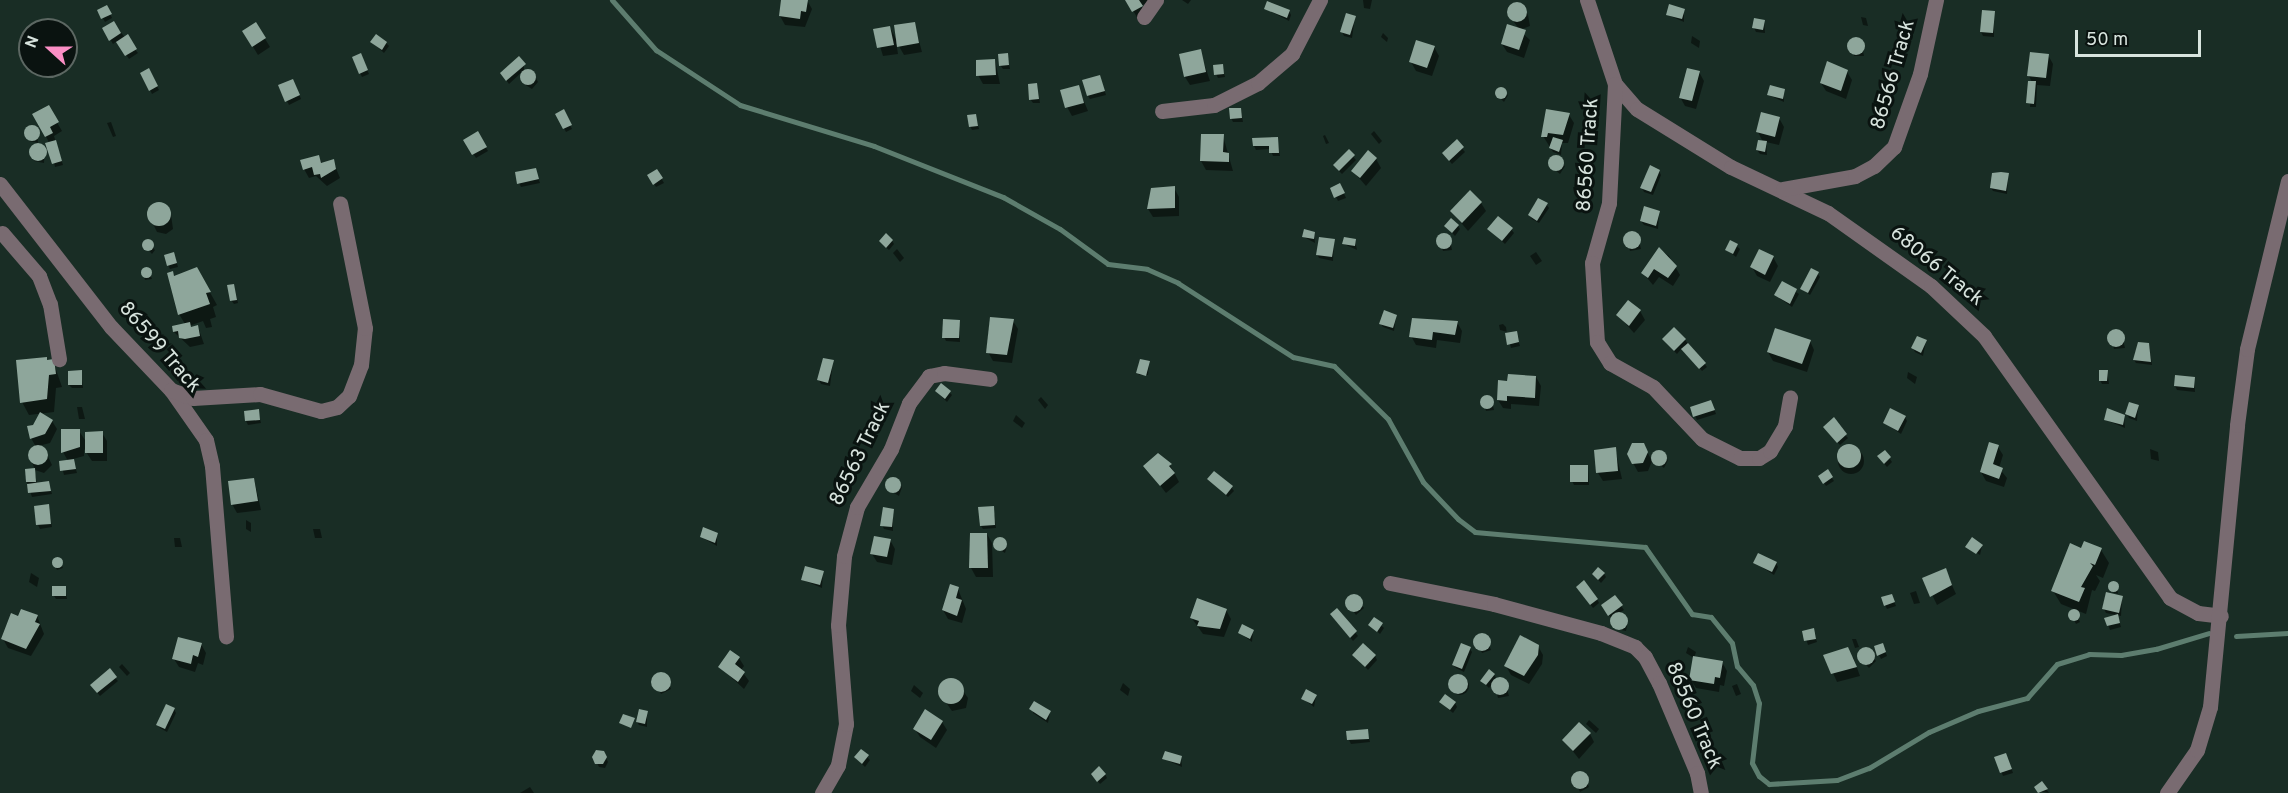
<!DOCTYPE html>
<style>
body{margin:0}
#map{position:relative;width:2288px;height:793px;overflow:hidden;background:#192d25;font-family:Overpass,sans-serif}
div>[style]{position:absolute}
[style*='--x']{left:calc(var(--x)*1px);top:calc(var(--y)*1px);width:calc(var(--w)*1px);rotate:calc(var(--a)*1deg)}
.shadow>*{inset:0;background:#0007}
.round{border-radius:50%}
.stream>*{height:5px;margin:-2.5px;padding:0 2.5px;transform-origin:2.5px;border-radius:2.5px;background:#5d7d6f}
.building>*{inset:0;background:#8ea69b}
.minor>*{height:15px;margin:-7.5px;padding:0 7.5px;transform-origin:7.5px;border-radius:7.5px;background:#796b71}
span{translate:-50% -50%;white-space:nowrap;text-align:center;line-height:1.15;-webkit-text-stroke:6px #0a1310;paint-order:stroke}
.street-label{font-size:20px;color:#d8e4de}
.north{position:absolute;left:18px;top:18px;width:60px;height:60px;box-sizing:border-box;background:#0a1310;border:2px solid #5c6762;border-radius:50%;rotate:291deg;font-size:16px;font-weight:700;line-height:24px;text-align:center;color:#d8e4de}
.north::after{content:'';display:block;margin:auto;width:21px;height:27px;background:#fb8fc5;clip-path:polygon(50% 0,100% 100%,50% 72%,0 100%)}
.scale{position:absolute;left:2075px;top:30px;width:126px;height:27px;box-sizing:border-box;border:3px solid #d8e4de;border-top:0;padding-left:8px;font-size:18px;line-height:21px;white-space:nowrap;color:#d8e4de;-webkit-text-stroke:4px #0a1310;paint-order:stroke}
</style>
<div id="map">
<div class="shadow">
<div style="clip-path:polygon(783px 0,807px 0,812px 9px,805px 27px,785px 25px,780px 16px)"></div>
<div style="clip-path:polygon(1127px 0,1151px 0,1141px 6px,1146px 15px,1138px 19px)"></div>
<div style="clip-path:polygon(1182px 0,1191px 0,1188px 4px)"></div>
<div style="clip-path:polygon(1363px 0,1372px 0,1370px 9px,1364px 8px)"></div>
<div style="clip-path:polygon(1516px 4px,1523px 6px,1528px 15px,1530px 26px,1519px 30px,1530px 40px,1524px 58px,1507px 52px,1502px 44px,1519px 29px,1509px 15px,1510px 8px)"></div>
<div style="clip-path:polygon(107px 7px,112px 18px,105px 22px,99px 11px)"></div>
<div style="clip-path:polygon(1266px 9px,1289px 11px,1291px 15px,1289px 21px)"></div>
<div style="clip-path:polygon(1684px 10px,1684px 22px,1668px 15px)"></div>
<div style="clip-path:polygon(1994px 13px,1994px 37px,1983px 36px,1981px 32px)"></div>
<div style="clip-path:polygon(1355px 17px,1352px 38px,1344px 36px,1342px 32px)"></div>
<div style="clip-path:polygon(1861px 17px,1866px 18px,1868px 26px,1863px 25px)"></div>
<div style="clip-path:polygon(1764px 21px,1765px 33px,1756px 32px,1754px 28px)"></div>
<div style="clip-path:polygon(113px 23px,138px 53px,129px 59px,117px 41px,113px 44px,104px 29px)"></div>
<div style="clip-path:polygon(914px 23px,922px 52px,904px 55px,896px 41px,898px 54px,883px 56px,875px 30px,890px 28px,898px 42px)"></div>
<div style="clip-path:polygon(256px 24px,270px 47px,258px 55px,244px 32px)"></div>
<div style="clip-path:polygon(1383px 33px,1388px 38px,1387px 42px,1381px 37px)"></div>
<div style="clip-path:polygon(1692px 36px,1700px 41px,1699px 48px,1691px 43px)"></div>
<div style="clip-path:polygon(1861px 41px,1864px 56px,1854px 56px,1851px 42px)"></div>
<div style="clip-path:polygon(372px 42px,386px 43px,389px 46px,384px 53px)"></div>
<div style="clip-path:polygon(1434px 47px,1439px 56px,1432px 76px,1416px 71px,1411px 62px)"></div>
<div style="clip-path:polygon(1200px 51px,1210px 81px,1190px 85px,1185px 77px)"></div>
<div style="clip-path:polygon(1007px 55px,1010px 69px,1003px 69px,1000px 65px)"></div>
<div style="clip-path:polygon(2048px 55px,2053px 64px,2050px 86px,2037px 85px,2036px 107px,2030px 107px,2032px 82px,2029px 76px)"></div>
<div style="clip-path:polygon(362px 59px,369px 74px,362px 77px,360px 73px)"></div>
<div style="clip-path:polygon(995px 60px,1000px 84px,983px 84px,978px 75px)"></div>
<div style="clip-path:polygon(524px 64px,524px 70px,533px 72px,538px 82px,532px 89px,524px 84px,522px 72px,509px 84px,504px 77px)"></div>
<div style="clip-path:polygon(1222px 66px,1225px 77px,1218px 78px,1216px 74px)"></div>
<div style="clip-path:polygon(148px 70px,159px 90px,152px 94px,142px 73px)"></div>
<div style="clip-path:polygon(1699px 72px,1704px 81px,1696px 109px,1685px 106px,1680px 97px)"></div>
<div style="clip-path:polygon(1847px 72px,1852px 80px,1846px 99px,1826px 91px,1821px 83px)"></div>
<div style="clip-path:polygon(1100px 77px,1106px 95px,1090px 99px,1088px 96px)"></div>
<div style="clip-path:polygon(295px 84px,301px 99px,289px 105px,287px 101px)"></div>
<div style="clip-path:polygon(1037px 85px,1040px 103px,1033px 103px,1030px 99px)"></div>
<div style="clip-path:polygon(1078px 87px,1088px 111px,1072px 116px,1067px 107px)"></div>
<div style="clip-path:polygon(1501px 89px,1508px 95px,1504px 102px,1497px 95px)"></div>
<div style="clip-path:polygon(1784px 90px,1784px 102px,1769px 95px)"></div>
<div style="clip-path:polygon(48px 107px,62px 131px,54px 136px,63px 165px,55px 167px,50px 144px,34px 115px)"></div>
<div style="clip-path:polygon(1241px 110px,1243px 122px,1233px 122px,1231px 118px)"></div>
<div style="clip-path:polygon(563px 111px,572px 129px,566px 132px,557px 114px)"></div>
<div style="clip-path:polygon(975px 115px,979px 129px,972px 130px,970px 126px)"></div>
<div style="clip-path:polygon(1569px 115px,1574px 123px,1568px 143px,1562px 143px,1561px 155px,1553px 152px,1543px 136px)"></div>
<div style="clip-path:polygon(1779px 118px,1784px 127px,1779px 145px,1766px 142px,1767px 155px,1760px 154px,1757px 150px,1763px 142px,1758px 132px)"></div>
<div style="clip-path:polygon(111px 122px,116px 136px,113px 137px,107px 123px)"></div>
<div style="clip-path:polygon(29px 129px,37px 130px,38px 143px,29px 141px)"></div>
<div style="clip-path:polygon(1374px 131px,1382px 141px,1379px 144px,1371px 134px)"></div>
<div style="clip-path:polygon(477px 133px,488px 151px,476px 158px,465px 141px)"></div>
<div style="clip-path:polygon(1325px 135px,1329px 143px,1326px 144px,1323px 136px)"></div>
<div style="clip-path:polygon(1223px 136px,1233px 171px,1206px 170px,1201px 161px)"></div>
<div style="clip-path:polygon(1277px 138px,1280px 156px,1273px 156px,1270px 149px,1256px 150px,1254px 146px,1254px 140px)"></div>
<div style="clip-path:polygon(1457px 142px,1465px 152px,1452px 164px,1446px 157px)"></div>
<div style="clip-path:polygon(34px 146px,45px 149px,44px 163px,34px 161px)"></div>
<div style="clip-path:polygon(1349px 152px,1356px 160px,1342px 174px,1337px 169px)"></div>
<div style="clip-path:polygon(318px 156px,322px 164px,333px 161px,340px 178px,327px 186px,316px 176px,309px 178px,304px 169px)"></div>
<div style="clip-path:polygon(1554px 157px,1565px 166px,1560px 174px,1549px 165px)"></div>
<div style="clip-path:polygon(1376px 159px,1381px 168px,1366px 186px,1353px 171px)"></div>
<div style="clip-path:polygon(535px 170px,540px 183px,521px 187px,519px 183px)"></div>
<div style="clip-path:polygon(657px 171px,664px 183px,656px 187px,649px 175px)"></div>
<div style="clip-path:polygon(1659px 171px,1661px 175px,1653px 195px,1644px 192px,1642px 188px)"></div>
<div style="clip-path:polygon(2008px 175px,2007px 194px,1993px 191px,1991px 188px)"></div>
<div style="clip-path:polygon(1340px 185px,1346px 198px,1338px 201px,1332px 189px)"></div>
<div style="clip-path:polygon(1174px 188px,1179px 197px,1179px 216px,1153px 217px,1148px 209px)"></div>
<div style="clip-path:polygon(1481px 203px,1486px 211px,1468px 231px,1452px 212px)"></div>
<div style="clip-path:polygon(1546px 204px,1549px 208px,1539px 223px,1532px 219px,1529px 215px)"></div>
<div style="clip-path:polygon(152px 205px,166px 206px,171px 215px,173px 229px,166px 234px,157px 232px,152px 222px,148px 213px)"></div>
<div style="clip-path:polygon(1659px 212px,1658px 229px,1644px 225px,1641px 221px)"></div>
<div style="clip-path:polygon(1446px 226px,1458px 226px,1460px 229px,1455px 236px)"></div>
<div style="clip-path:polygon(1489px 229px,1511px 229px,1514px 233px,1505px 244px)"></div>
<div style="clip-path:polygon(1314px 233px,1315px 243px,1304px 237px)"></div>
<div style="clip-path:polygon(1637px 234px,1641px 249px,1630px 251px,1626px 236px)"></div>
<div style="clip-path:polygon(1449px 236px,1452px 250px,1443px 251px,1439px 237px)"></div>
<div style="clip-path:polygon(1355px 240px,1357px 250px,1344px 244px)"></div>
<div style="clip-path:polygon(892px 241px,894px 244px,889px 250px,883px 245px)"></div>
<div style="clip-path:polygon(1334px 241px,1333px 261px,1319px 258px,1317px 254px)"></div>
<div style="clip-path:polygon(147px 242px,155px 250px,152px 254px,144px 245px)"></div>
<div style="clip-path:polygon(1731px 242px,1740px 249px,1736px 257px,1727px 250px)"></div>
<div style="clip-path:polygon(897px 249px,904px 258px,900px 262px,893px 253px)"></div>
<div style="clip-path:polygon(1659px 249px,1669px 256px,1680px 275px,1673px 286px,1659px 277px,1653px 285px,1643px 273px)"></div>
<div style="clip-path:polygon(1536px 252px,1542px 261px,1536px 265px,1530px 256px)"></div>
<div style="clip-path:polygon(175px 257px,178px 267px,170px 269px,168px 265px)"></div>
<div style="clip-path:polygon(1773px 257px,1778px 266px,1770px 282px,1757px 276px,1752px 267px)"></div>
<div style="clip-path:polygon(147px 268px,152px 279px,145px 280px,142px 270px)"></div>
<div style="clip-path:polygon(197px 269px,217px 305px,213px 307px,216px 317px,210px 319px,212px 327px,206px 328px,203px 321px,186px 327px,198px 327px,204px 344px,190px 347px,174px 332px,185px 324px,179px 314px,172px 272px,175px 277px)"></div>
<div style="clip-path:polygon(1817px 273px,1820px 277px,1810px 295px,1802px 289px)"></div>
<div style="clip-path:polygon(1782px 283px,1799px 294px,1792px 307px,1775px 295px)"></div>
<div style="clip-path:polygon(234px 286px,238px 303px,234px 304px,231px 300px)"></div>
<div style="clip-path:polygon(1640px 311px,1645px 320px,1634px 333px,1618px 315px)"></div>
<div style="clip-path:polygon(1396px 316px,1394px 331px,1383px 327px,1381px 324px)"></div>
<div style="clip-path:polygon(959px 321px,960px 342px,946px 341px,944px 337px)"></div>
<div style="clip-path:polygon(1013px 321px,1018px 329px,1012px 363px,993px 361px,988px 352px)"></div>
<div style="clip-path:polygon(1457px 322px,1462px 331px,1460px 343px,1437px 340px,1436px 348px,1416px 345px,1411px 336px)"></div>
<div style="clip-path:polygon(1503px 324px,1506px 327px,1507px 335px,1516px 333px,1520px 346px,1511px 348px,1507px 332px,1500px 330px,1499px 325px)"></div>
<div style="clip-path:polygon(2121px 332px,2125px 348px,2114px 349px,2110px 333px)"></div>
<div style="clip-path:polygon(1685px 340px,1707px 367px,1702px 371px,1682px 348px,1677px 354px,1666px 343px)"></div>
<div style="clip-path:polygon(1810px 341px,1814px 350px,1807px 372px,1773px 361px,1768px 352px)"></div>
<div style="clip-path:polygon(1926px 341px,1923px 356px,1915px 352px,1913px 348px)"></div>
<div style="clip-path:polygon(2149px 344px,2152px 365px,2136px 363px,2134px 360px)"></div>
<div style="clip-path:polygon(53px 361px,62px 387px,56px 388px,54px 412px,29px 415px,22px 402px)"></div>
<div style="clip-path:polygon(833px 362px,830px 386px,821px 384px,819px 380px)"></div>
<div style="clip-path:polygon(1149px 363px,1148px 375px,1139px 375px,1138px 373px)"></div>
<div style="clip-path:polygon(2107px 371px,2109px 384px,2102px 384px,2100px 380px)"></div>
<div style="clip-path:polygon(81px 372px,83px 388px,72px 388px,69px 385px)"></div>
<div style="clip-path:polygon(1908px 372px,1917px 377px,1915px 384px,1907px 378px)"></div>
<div style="clip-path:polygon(1536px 377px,1541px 386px,1539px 406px,1511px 404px,1511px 409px,1503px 408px,1498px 400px)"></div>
<div style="clip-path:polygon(2194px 379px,2195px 392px,2177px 390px,2175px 386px)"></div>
<div style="clip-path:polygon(936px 391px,949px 392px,952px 395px,947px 402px)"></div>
<div style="clip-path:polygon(1041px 397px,1048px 405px,1045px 409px,1038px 400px)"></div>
<div style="clip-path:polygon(1483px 398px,1491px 398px,1494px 410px,1486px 411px)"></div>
<div style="clip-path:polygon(1713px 406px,1716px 414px,1697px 420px,1695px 416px)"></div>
<div style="clip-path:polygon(2138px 406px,2137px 421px,2129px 418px,2127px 414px)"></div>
<div style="clip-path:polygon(77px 407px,82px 407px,85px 419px,79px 419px)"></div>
<div style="clip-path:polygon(258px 411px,261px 423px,248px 425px,246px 421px)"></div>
<div style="clip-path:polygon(1016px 415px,1025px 423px,1022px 428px,1013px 421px)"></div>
<div style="clip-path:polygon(1905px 417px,1907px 421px,1901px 434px,1885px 423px)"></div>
<div style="clip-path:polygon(2124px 417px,2125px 428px,2106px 420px)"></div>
<div style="clip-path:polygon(52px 421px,57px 429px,50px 443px,38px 446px,44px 448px,52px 465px,44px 473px,35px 470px,29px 454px,36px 447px,31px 438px)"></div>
<div style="clip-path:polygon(79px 431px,87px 443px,102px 433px,107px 441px,107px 461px,92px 461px,84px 449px,84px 456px,73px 459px,77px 473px,64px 475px,61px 463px,68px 461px,63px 452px)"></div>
<div style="clip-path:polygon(1827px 431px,1845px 435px,1848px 438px,1840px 445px)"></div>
<div style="clip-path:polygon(1643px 444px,1652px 461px,1648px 471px,1638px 472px,1633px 463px)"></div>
<div style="clip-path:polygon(1998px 447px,2003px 455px,1999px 468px,2007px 478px,2004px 487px,1986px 481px,1981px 472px)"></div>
<div class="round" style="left:1838px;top:448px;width:26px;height:26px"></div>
<div style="clip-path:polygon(1615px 449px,1622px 479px,1603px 481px,1598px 473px)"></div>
<div style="clip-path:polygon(2150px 449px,2158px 452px,2159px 461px,2151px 459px)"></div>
<div style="clip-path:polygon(1657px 452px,1668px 460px,1664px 468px,1654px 461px)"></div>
<div style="clip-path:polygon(1885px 452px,1892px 462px,1887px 467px,1881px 460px)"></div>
<div style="clip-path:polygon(1170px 465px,1179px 482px,1166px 493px,1145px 466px)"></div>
<div style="clip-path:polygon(1588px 466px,1589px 485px,1574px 485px,1572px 481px)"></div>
<div style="clip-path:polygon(34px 470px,37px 484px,49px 483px,52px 494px,32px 497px,27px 482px)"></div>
<div style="clip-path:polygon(1827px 471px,1834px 481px,1826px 486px,1820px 476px)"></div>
<div style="clip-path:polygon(254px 479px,261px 510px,237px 513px,232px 504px)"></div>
<div style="clip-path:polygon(891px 479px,902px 487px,899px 496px,887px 489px)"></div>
<div style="clip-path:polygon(1209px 479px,1231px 487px,1234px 491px,1228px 497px)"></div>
<div style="clip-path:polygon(48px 506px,52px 527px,40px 529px,38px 525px)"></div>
<div style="clip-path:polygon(993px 507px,996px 528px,983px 529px,981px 526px)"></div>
<div style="clip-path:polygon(893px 510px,893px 531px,884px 529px,882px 525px)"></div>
<div style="clip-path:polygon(246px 520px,251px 523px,251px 532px,246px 529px)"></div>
<div style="clip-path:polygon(313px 529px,320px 529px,322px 538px,315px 538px)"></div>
<div style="clip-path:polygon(717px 534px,717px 546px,701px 537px)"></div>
<div style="clip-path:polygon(987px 534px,992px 543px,993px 577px,976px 577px,971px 568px)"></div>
<div style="clip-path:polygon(174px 538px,180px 538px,182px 547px,175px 547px)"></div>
<div style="clip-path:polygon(890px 540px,895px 549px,892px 565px,877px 562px,872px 554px)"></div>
<div style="clip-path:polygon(998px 540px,1007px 546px,1005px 553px,995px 547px)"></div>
<div style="clip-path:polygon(1982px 546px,1980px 555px,1968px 547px)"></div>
<div style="clip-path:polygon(2082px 550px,2101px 550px,2109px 563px,2103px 578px,2096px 575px,2100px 581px,2095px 591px,2092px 590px,2086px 614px,2061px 604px,2053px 591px)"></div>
<div style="clip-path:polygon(59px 560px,63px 568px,57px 570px,53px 562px)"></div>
<div style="clip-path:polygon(1754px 562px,1776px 563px,1778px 567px,1774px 575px)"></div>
<div style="clip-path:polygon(1945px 570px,1956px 594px,1937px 605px,1924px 578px)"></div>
<div style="clip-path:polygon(823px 572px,822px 588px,803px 580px)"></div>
<div style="clip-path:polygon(31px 573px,39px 578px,37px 587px,29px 582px)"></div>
<div style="clip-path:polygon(1593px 574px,1604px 574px,1606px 577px,1601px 583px)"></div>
<div style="clip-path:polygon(2111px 583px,2116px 583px,2118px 594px,2112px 592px)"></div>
<div style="clip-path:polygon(65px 588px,67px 599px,56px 599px,54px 596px)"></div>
<div style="clip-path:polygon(958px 589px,966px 609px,962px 623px,948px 619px,943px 610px)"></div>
<div style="clip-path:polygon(1580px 591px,1597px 599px,1599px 603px,1593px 608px)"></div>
<div style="clip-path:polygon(1916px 591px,1920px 603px,1914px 604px,1910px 593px)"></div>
<div style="clip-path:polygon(1354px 596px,1364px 608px,1356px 615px,1347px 603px)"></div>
<div style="clip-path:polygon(1615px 597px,1624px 610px,1616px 615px,1628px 621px,1626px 631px,1616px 629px,1615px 616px,1612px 619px,1605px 610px)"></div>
<div style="clip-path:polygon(2122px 597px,2121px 616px,2106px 613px,2104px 609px)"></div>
<div style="clip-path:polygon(1893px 599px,1896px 606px,1887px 609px,1885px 605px)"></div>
<div style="clip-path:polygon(1226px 610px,1231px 619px,1224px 637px,1203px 634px,1191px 617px)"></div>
<div style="clip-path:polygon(1337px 610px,1358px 636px,1353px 641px,1334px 618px)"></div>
<div style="clip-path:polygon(2074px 610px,2080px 622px,2076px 624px,2070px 612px)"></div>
<div style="clip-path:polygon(37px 616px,44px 634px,31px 656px,8px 648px,3px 639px,19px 618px)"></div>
<div style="clip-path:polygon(1374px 619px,1384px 628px,1380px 634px,1370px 625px)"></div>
<div style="clip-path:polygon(2106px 619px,2119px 620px,2121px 627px,2110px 630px)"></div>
<div style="clip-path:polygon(1813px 630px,1817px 642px,1808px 645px,1804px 632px)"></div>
<div style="clip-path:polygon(1253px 631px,1252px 642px,1240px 633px)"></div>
<div style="clip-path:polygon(1485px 636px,1491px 650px,1482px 653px,1476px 639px)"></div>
<div style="clip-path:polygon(1852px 639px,1856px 639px,1859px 647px,1855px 648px)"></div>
<div style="clip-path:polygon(201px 644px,206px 653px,203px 665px,198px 663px,195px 672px,179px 667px,174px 659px)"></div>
<div style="clip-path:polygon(1538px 646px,1543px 655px,1542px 664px,1529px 684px,1511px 675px,1506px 666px)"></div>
<div style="clip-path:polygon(1688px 647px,1696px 652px,1694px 658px,1722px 662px,1727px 671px,1724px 686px,1720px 685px,1719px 692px,1696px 688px,1691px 680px,1694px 658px,1686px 653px)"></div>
<div style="clip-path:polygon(1884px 648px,1887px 656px,1881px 659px,1879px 655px)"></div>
<div style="clip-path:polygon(1470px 649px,1472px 652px,1464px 672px,1456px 668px,1453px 665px)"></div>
<div style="clip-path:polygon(1866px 650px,1876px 661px,1869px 668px,1859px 657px)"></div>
<div style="clip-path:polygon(1354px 655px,1375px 656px,1377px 660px,1368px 670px)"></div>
<div style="clip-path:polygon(1853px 657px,1860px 676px,1837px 682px,1833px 673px)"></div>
<div style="clip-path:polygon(739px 658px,744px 666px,741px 670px,749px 681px,744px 689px,720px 667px)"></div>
<div style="clip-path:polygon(122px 664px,130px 673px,127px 676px,119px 667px)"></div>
<div style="clip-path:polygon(664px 675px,671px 689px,661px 694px,654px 679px)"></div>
<div style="clip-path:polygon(1494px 675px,1496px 678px,1489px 688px,1482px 681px)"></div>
<div class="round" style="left:1451px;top:677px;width:18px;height:18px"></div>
<div style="clip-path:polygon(115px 678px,118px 681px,100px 696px,94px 689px)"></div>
<div style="clip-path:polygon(1504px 680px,1509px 696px,1498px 698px,1494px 682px)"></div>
<div style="clip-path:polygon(956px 681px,968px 698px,966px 708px,952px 711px,940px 694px,942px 684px)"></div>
<div style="clip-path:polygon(1123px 683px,1130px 689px,1128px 696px,1120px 690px)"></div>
<div style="clip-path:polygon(1737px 684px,1741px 694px,1736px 696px,1732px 686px)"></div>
<div style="clip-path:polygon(914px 685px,923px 693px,920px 698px,911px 691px)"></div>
<div style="clip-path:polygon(1316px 696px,1314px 707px,1302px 698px)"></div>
<div style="clip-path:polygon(1440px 702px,1455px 703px,1457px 707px,1453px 713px)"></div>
<div style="clip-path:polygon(1035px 703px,1050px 712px,1048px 723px,1033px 713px)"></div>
<div style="clip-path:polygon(174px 709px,176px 713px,167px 732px,160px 728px,158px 725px)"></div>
<div style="clip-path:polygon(647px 712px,647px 727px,639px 725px,637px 722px)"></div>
<div style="clip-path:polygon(1589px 720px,1599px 729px,1596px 733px,1586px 724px)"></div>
<div style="clip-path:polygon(942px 722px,947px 730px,936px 748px,920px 737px,915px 729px)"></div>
<div style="clip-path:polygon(1367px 731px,1370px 742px,1351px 744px,1349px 740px)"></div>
<div style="clip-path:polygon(1590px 734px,1594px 742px,1579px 759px,1564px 740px)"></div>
<div style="clip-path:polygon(861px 751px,870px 760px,865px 767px,856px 758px)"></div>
<div style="clip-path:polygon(605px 756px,608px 762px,605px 768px,599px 767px,597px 763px)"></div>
<div style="clip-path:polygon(1181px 757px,1182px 767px,1164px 759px)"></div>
<div style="clip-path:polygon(1996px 758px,2008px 758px,2013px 773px,2003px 776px)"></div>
<div style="clip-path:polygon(1582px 773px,1589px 787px,1580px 792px,1573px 777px)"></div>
<div style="clip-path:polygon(1105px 774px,1107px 778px,1100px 784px,1095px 778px)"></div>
<div style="clip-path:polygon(2042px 783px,2049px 793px,2038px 791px)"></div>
<div style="clip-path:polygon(530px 787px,534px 793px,520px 793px)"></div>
</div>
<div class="stream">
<div style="--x:612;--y:0;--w:67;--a:48.7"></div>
<div style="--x:656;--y:50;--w:100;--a:33.2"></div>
<div style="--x:740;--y:105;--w:140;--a:17"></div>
<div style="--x:874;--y:146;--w:139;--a:21.6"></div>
<div style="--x:1003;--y:197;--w:65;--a:29.3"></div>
<div style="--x:1060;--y:229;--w:59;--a:36.1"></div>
<div style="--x:1108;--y:264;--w:39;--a:7"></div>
<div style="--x:1147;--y:269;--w:34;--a:24"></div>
<div style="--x:1178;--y:283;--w:137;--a:32.8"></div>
<div style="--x:1293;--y:357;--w:42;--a:12.4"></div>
<div style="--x:1334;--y:366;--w:76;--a:44.5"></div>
<div style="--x:1388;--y:419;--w:72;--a:60.9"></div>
<div style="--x:1423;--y:482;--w:51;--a:46.6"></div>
<div style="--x:1458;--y:519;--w:21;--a:37"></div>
<div style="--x:1475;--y:532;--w:171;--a:5"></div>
<div style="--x:1645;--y:547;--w:82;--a:55"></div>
<div style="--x:1692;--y:614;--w:19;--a:9"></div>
<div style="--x:1711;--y:617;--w:33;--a:51"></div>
<div style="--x:1732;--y:643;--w:24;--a:78"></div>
<div style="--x:1737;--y:666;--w:25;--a:50"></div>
<div style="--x:1753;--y:685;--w:19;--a:72"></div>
<div style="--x:1759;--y:703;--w:60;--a:96.7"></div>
<div style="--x:1752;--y:763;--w:15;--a:62"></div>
<div style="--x:1759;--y:776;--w:13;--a:39"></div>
<div style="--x:1769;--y:784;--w:68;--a:-3.4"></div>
<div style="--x:1837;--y:780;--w:34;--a:-21"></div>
<div style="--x:1869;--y:768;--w:70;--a:-31"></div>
<div style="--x:1929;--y:732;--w:53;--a:-23.2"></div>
<div style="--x:1978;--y:711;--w:51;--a:-14.9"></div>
<div style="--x:2027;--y:698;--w:45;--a:-48.6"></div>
<div style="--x:2057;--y:664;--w:34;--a:-17"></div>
<div style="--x:2089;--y:654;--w:32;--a:2"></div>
<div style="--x:2121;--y:655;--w:36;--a:-10"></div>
<div style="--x:2156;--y:649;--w:55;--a:-16.8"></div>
<div style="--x:2236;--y:636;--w:52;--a:-3.3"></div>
</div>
<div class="building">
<div style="clip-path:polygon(781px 0,808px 0,806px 12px,801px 11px,800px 19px,779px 16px)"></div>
<div style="clip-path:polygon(1125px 0,1139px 0,1143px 6px,1132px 12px)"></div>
<div style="clip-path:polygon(1267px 1px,1290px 10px,1287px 18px,1264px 9px)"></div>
<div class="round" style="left:1507px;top:2px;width:20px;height:20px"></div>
<div style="clip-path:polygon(1669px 4px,1685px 9px,1682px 19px,1666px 15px)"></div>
<div style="clip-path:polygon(107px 5px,112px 14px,101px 19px,97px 10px)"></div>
<div style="clip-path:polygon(1982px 10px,1995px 11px,1993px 33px,1980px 32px)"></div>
<div style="clip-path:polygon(1346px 13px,1356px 16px,1350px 35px,1340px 32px)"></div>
<div style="clip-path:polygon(1754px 18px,1765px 20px,1763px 30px,1752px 28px)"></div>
<div style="clip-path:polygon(114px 21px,121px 33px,109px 41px,102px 28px)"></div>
<div style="clip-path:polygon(256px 22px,266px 38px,252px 47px,242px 31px)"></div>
<div style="clip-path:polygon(915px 22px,919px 43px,897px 47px,894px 25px)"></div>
<div style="clip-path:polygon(1507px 24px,1526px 30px,1519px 50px,1501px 44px)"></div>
<div style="clip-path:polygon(890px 26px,894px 45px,877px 48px,873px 29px)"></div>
<div style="clip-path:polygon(128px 34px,137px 49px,125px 56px,116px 42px)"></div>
<div style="clip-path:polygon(376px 34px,387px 42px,382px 50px,370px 42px)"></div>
<div class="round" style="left:1847px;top:37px;width:18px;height:18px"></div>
<div style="clip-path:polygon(1416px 40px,1435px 46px,1427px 68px,1409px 62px)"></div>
<div style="clip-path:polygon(1201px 49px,1206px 72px,1184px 77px,1179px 54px)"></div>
<div style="clip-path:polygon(2030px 52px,2049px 54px,2046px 78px,2027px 76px)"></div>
<div style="clip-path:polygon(361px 53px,368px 70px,359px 74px,352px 57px)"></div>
<div style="clip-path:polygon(1008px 53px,1009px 65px,999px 66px,998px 54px)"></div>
<div style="clip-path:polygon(519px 56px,526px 64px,506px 81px,500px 73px)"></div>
<div style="clip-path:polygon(995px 59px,996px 75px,976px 76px,976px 60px)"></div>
<div style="clip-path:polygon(1827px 61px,1848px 70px,1841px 91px,1820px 83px)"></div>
<div style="clip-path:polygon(1223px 64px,1224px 74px,1214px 75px,1213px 65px)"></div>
<div style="clip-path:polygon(149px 68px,158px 86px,149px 91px,140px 73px)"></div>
<div style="clip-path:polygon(1687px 68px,1700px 71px,1692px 101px,1679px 98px)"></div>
<div class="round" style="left:520px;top:69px;width:16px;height:16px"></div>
<div style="clip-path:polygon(1100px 75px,1105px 91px,1087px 96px,1082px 80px)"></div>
<div style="clip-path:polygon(293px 79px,300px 95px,285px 102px,278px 85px)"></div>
<div style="clip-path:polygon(2028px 81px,2036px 81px,2034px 104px,2026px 103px)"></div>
<div style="clip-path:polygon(1037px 83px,1039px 99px,1029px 100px,1028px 84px)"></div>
<div style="clip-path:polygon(1079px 85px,1084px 103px,1065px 108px,1060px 90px)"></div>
<div style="clip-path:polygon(1770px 85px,1785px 89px,1783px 99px,1767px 95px)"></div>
<div class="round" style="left:1495px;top:87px;width:12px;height:12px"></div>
<div style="clip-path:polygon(49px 105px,59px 122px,50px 127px,53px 133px,45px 137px,32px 114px)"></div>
<div style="clip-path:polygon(1229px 108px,1241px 108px,1242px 118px,1230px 119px)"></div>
<div style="clip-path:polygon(564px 109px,572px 125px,563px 129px,555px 114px)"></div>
<div style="clip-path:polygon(1546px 109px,1570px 113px,1563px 135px,1548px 133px,1547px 137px,1541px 137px)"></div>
<div style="clip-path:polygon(1761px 112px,1780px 117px,1775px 137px,1756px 132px)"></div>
<div style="clip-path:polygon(976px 114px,978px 126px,969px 127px,967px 115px)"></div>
<div class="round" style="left:24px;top:125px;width:16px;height:16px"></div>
<div style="clip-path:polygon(478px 131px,487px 147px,472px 155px,463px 140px)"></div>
<div style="clip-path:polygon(1201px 134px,1224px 134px,1223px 152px,1229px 153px,1229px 162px,1200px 161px)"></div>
<div style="clip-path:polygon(1278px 137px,1279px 153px,1269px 153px,1269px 146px,1253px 146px,1252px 138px)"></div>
<div style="clip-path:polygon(1553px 137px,1563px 140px,1559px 152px,1549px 148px)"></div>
<div style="clip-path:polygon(1457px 139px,1464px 147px,1449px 161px,1442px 153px)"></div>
<div style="clip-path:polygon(56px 140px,62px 161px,52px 164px,45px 143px)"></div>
<div style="clip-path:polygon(1758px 140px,1767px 141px,1765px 152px,1756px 150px)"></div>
<div class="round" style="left:29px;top:143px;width:18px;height:18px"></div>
<div style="clip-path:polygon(1349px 149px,1355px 155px,1339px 171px,1333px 165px)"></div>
<div style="clip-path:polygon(1368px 150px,1377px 158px,1360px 178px,1351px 171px)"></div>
<div class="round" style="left:1548px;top:155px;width:16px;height:16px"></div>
<div style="clip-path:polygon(319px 155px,321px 163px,334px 159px,336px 169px,321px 178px,320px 174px,314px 175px,312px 167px,303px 170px,300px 160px)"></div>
<div style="clip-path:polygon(1650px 165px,1660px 170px,1651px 192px,1640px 188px)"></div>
<div style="clip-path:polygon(536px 168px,539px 179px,517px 184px,515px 172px)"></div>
<div style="clip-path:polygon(657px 169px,663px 178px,653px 185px,647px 175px)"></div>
<div style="clip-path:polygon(2001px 172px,2009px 173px,2006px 191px,1990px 188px,1992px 173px)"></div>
<div style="clip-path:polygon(1340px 183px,1345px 193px,1334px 198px,1330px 188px)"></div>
<div style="clip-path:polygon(1175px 186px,1175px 208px,1147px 209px,1151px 188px)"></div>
<div style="clip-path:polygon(1470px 190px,1482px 202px,1462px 223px,1450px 211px)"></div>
<div style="clip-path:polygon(1538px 198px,1548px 203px,1537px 221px,1528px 215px)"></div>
<div class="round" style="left:147px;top:202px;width:24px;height:24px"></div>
<div style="clip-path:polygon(1644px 206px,1660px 211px,1656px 226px,1640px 221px)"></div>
<div style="clip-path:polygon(1498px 216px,1513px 228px,1502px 241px,1487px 229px)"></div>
<div style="clip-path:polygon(1451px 218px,1459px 225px,1452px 233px,1444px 226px)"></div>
<div style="clip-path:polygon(1304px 229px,1315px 232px,1314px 239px,1302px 237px)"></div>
<div class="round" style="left:1623px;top:231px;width:18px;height:18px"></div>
<div class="round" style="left:1436px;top:233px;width:16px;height:16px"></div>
<div style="clip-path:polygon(886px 233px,893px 240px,886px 248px,879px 241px)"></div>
<div style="clip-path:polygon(1319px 237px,1335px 239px,1332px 257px,1316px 255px)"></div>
<div style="clip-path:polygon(1344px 237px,1356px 239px,1355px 246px,1342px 244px)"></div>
<div class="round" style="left:142px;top:239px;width:12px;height:12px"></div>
<div style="clip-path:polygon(1730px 240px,1738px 244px,1733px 254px,1725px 250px)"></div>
<div style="clip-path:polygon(1659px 247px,1677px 266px,1668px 278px,1654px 269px,1648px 278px,1641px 273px)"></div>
<div style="clip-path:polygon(1759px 249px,1774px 256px,1765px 275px,1750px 267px)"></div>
<div style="clip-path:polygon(174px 252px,177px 263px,167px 266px,164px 255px)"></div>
<div class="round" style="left:140.5px;top:266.5px;width:11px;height:11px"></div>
<div style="clip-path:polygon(197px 267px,211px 292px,206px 293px,210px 304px,178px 315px,167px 273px,173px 271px,174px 276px)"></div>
<div style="clip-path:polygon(1811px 268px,1819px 272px,1808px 293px,1800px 289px)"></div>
<div style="clip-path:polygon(1782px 281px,1797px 289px,1790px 304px,1774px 295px)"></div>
<div style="clip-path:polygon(234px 284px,237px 300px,230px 301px,227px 285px)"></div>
<div style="clip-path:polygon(1628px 300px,1641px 310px,1629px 326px,1616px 315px)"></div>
<div style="clip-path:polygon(1384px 310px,1397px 315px,1393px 328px,1379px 324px)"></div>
<div style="clip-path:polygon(990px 317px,1014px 319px,1007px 355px,986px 353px)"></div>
<div style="clip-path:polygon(1412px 318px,1458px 321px,1455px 335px,1433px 332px,1432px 340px,1409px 337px)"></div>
<div style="clip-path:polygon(943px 319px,960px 320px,959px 338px,942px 338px)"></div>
<div style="clip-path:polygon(190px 322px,191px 327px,198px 325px,200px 336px,185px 339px,179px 338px,178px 331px,173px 332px,172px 326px)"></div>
<div style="clip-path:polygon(1674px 327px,1686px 339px,1674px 351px,1662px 339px)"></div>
<div style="clip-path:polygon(1775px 328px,1811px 340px,1802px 364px,1767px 352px)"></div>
<div class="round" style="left:2107px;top:329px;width:18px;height:18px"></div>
<div style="clip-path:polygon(1517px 331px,1519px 342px,1507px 345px,1505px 333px)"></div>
<div style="clip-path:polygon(1917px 336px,1927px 340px,1921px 353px,1911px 348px)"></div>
<div style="clip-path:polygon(2138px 342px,2149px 343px,2151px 362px,2133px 360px)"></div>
<div style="clip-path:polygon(1688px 343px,1706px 363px,1699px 369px,1681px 349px)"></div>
<div style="clip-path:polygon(47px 357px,47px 360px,54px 359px,56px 374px,49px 375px,47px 399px,20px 403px,16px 360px)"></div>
<div style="clip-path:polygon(823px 358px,834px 360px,828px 383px,817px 380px)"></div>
<div style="clip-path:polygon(1140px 359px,1150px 361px,1146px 376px,1136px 373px)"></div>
<div style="clip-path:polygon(82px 370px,82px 385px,68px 385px,68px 371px)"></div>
<div style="clip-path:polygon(2099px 370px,2108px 370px,2107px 381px,2099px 381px)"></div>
<div style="clip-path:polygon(1508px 374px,1536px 376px,1535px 398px,1507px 396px,1507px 401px,1497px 400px,1498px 380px,1507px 381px)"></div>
<div style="clip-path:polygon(2175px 375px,2195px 377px,2194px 388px,2174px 386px)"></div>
<div style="clip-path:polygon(941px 383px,951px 391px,945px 399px,935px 391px)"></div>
<div class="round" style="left:1480px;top:395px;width:14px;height:14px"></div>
<div style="clip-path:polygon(1711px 400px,1715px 410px,1693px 417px,1690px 407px)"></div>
<div style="clip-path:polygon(2129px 402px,2139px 405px,2135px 418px,2125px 414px)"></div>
<div style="clip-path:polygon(1890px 408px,1906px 416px,1898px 431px,1883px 423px)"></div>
<div style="clip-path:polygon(2107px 408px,2125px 415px,2123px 425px,2104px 420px)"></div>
<div style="clip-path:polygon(259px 409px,260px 420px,245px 421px,244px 411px)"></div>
<div style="clip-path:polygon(40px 412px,53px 420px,45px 434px,30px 439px,27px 426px,33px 425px)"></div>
<div style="clip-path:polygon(1834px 417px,1847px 434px,1837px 443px,1823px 427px)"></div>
<div style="clip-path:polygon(61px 429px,80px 429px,80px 447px,61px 453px)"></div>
<div style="clip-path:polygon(103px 431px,103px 453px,85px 453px,85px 432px)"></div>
<div style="clip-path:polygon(1989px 442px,1999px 445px,1993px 464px,2003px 468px,1999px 479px,1980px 472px)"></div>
<div style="clip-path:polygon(1632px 443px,1644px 443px,1648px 452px,1643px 463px,1632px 464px,1627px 454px)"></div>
<div class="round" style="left:1837px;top:444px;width:24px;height:24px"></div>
<div class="round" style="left:28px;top:445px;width:20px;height:20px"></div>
<div style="clip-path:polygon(1616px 447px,1618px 471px,1596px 473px,1594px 450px)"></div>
<div style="clip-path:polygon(1885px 450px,1891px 457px,1884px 464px,1877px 456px)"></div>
<div class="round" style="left:1651px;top:450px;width:16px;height:16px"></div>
<div style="clip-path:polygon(1158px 453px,1172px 464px,1169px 466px,1175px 473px,1160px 486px,1143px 466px)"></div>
<div style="clip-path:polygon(74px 459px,76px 469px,60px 471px,59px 461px)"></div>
<div style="clip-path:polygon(1570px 465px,1588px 465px,1588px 482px,1570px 482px)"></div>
<div style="clip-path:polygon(35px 468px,36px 482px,26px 482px,25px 469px)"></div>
<div style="clip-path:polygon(1828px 469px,1833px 477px,1823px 484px,1818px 476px)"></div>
<div style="clip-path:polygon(1214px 471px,1233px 486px,1226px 495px,1207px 479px)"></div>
<div class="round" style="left:885px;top:477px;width:16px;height:16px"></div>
<div style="clip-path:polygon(254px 478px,258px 501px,231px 505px,228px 481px)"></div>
<div style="clip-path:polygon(49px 481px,51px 491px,28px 493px,27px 484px)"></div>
<div style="clip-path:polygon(49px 504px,51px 524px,36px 525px,34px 506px)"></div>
<div style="clip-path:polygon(994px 506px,995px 525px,980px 526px,978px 507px)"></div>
<div style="clip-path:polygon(883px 507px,894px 509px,892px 527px,880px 526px)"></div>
<div style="clip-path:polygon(703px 527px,718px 533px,715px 543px,700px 537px)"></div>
<div style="clip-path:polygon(970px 533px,987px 533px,988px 568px,969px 568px)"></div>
<div style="clip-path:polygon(874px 536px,891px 539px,887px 557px,870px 554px)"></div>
<div style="clip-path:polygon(1972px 537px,1983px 545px,1976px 554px,1965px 547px)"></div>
<div class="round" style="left:993px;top:537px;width:14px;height:14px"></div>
<div style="clip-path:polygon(2084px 541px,2102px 548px,2095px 565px,2090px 563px,2093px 566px,2081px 587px,2085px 588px,2079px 602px,2051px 591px,2070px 543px,2081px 548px)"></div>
<div style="clip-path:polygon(1758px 553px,1777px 562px,1772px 572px,1753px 563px)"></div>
<div class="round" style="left:51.5px;top:556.5px;width:11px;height:11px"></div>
<div style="clip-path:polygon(805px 566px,824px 571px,820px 585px,801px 580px)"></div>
<div style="clip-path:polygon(1598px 567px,1605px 573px,1598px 580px,1592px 574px)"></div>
<div style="clip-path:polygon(1946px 568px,1952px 585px,1930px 597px,1922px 578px)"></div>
<div style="clip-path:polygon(1584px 580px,1598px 599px,1590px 605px,1576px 587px)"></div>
<div class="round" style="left:2107.5px;top:580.5px;width:11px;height:11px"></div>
<div style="clip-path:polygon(950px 584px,959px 587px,956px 598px,962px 600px,957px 616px,942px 610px)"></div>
<div style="clip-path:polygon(52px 586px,66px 586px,66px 596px,52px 596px)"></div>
<div style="clip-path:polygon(2106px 592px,2123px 596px,2119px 613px,2102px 609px)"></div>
<div class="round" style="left:1345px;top:594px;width:18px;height:18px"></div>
<div style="clip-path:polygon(1892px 594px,1895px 602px,1884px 606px,1881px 597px)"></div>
<div style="clip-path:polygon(1615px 595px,1623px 605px,1608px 616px,1601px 605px)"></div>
<div style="clip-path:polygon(1197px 598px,1227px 609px,1220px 629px,1197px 626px,1199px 621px,1190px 618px)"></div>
<div style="clip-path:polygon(1337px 608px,1357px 631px,1350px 638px,1330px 614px)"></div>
<div class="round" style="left:2068px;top:609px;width:12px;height:12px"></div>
<div style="clip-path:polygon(21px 609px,38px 615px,35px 622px,40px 624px,26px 649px,1px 639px,11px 613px,18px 616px)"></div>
<div class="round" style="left:1610px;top:612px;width:18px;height:18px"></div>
<div style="clip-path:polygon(2118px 614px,2120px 623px,2107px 626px,2104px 618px)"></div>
<div style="clip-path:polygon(1374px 617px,1383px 623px,1377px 632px,1368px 625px)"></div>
<div style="clip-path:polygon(1242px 624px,1254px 630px,1250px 639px,1238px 633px)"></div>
<div style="clip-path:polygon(1814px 628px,1816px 639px,1804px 641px,1802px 631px)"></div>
<div class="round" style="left:1473px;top:633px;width:18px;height:18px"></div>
<div style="clip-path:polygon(1520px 635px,1539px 645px,1538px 655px,1524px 676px,1504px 666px)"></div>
<div style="clip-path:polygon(178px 637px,202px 643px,198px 657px,193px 655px,191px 664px,172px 659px)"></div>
<div style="clip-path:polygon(1363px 643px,1376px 655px,1365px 667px,1352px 655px)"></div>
<div style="clip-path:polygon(1461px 643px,1471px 647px,1462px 669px,1452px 665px)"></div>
<div style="clip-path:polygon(1883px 643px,1886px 652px,1877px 656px,1874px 646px)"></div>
<div style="clip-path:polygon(1848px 647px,1857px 667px,1831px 674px,1823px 655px)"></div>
<div class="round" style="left:1857px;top:647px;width:18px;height:18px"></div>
<div style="clip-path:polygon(730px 650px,740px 657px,735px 664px,745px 672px,738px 682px,718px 667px)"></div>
<div style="clip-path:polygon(1693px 656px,1723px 661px,1720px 678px,1715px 677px,1714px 684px,1689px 680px)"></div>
<div style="clip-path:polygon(110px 668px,117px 677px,97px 693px,90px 685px)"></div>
<div style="clip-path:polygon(1489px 669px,1495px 674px,1486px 685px,1480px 681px)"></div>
<div class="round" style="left:651px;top:672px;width:20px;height:20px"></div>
<div class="round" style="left:1448px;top:674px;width:20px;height:20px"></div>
<div class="round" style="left:1491px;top:677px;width:18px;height:18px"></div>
<div class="round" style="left:938px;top:678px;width:26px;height:26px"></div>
<div style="clip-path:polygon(1306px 689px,1317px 695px,1312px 704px,1301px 699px)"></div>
<div style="clip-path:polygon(1445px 694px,1456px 702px,1450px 710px,1439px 702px)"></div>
<div style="clip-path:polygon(1034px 701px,1051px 711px,1046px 720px,1029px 709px)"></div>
<div style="clip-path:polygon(166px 704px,175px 708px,165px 729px,156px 725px)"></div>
<div style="clip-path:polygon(639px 709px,648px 711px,645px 724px,636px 722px)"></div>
<div style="clip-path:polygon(925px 709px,943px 721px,931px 740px,913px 729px)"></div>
<div style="clip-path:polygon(623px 714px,635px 718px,631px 728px,619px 723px)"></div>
<div style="clip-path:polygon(1579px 722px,1591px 733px,1573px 751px,1562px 740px)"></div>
<div style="clip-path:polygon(1368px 729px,1369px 739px,1347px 740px,1346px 731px)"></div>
<div style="clip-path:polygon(861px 749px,869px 755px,862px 764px,854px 757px)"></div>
<div style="clip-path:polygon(596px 750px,604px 751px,607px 757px,603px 764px,595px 764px,592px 757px)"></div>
<div style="clip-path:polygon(1165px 751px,1182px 756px,1180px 764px,1162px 759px)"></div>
<div style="clip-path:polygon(2006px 753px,2012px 769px,2000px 773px,1994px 757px)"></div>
<div style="clip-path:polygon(1099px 766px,1106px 774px,1097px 782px,1091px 774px)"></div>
<div class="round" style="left:1571px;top:771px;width:18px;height:18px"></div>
<div style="clip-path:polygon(2042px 781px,2048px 789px,2038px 793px,2034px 787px)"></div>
</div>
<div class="minor">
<div style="--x:1587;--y:0;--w:89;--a:71.6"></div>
<div style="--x:1615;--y:84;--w:33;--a:49"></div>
<div style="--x:1637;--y:109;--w:110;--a:31.7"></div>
<div style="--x:1731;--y:167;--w:107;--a:25.4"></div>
<div style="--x:1828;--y:213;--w:126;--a:35.3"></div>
<div style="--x:1931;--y:286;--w:73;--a:43.3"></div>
<div style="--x:1984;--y:336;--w:321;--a:54.6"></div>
<div style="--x:2170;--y:598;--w:32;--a:28"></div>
<div style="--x:2198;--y:613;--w:23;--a:7"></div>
<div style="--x:1144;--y:17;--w:21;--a:-55"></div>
<div style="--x:1615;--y:84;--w:119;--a:92.9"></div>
<div style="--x:1609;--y:203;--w:62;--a:105.8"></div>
<div style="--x:1592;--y:263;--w:79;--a:86.4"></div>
<div style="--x:1597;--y:342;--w:25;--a:58"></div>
<div style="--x:1610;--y:363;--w:49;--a:29.2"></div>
<div style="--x:1653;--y:387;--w:71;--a:46.7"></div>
<div style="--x:1702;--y:439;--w:42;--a:26.6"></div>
<div style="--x:1740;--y:458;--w:19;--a:0"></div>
<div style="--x:1759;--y:458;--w:13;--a:-32"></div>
<div style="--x:1770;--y:451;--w:29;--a:-59"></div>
<div style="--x:1785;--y:426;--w:29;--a:-80"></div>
<div style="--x:1162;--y:111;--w:52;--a:-6.6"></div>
<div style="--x:1214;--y:105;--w:49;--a:-26.6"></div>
<div style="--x:1258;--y:83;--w:45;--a:-40.5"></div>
<div style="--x:1292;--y:54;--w:61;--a:-62.6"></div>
<div style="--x:0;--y:184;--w:181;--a:52.2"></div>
<div style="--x:111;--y:327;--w:87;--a:46.4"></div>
<div style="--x:171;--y:390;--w:61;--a:55"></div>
<div style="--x:206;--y:440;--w:27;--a:77"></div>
<div style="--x:212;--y:466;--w:171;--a:85.3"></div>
<div style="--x:1783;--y:189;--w:73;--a:-10.2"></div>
<div style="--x:1855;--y:176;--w:21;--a:-28"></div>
<div style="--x:1874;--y:166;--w:28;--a:-44"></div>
<div style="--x:1894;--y:147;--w:77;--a:-70.4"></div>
<div style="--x:1920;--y:74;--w:76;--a:-77.8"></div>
<div style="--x:2;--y:233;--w:57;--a:49.3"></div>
<div style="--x:39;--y:276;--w:30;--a:69"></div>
<div style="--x:50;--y:304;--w:56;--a:80.7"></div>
<div style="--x:171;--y:390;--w:23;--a:20"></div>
<div style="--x:193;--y:398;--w:67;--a:-3.4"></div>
<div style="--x:260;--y:394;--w:63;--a:15.6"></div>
<div style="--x:321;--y:411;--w:16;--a:-14"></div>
<div style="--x:337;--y:407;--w:16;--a:-43"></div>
<div style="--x:349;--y:396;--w:33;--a:-69"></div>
<div style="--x:361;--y:365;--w:37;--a:-84"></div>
<div style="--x:365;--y:328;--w:127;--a:-101.3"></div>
<div style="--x:1390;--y:583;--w:106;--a:11.4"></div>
<div style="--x:1494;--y:604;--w:111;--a:15.2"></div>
<div style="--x:1601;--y:633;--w:37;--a:22"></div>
<div style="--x:1635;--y:647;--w:14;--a:45"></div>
<div style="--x:1645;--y:657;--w:30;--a:62"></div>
<div style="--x:1659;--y:683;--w:98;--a:67.1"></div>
<div style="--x:1697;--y:773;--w:20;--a:79"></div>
<div style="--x:822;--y:793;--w:32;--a:-60"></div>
<div style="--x:838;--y:765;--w:42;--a:-79"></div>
<div style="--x:846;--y:724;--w:99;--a:-94.6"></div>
<div style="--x:838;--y:625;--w:69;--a:-85"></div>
<div style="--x:844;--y:556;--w:51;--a:-75.1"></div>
<div style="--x:857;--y:507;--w:67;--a:-59.6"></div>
<div style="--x:891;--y:449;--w:49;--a:-68.6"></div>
<div style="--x:909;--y:403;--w:34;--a:-53"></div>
<div style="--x:929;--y:376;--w:15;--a:-11"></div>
<div style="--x:944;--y:373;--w:46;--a:7.4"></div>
<div style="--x:2167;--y:793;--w:52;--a:-55.1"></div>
<div style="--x:2197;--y:750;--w:45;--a:-73.2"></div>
<div style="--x:2210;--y:707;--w:283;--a:-84.5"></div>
<div style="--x:2237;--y:425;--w:77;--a:-82.5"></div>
<div style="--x:2247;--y:349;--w:173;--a:-76.3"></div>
</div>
<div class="street-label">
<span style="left:1894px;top:75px;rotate:-74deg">86566 Track</span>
<span style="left:1589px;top:155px;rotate:-86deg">86560 Track</span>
<span style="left:1936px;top:267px;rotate:39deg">68066 Track</span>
<span style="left:159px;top:348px;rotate:49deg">86599 Track</span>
<span style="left:861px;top:454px;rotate:-64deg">86563 Track</span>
<span style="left:1693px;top:716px;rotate:67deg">86560 Track</span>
</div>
<div class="north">N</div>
<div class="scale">50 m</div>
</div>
